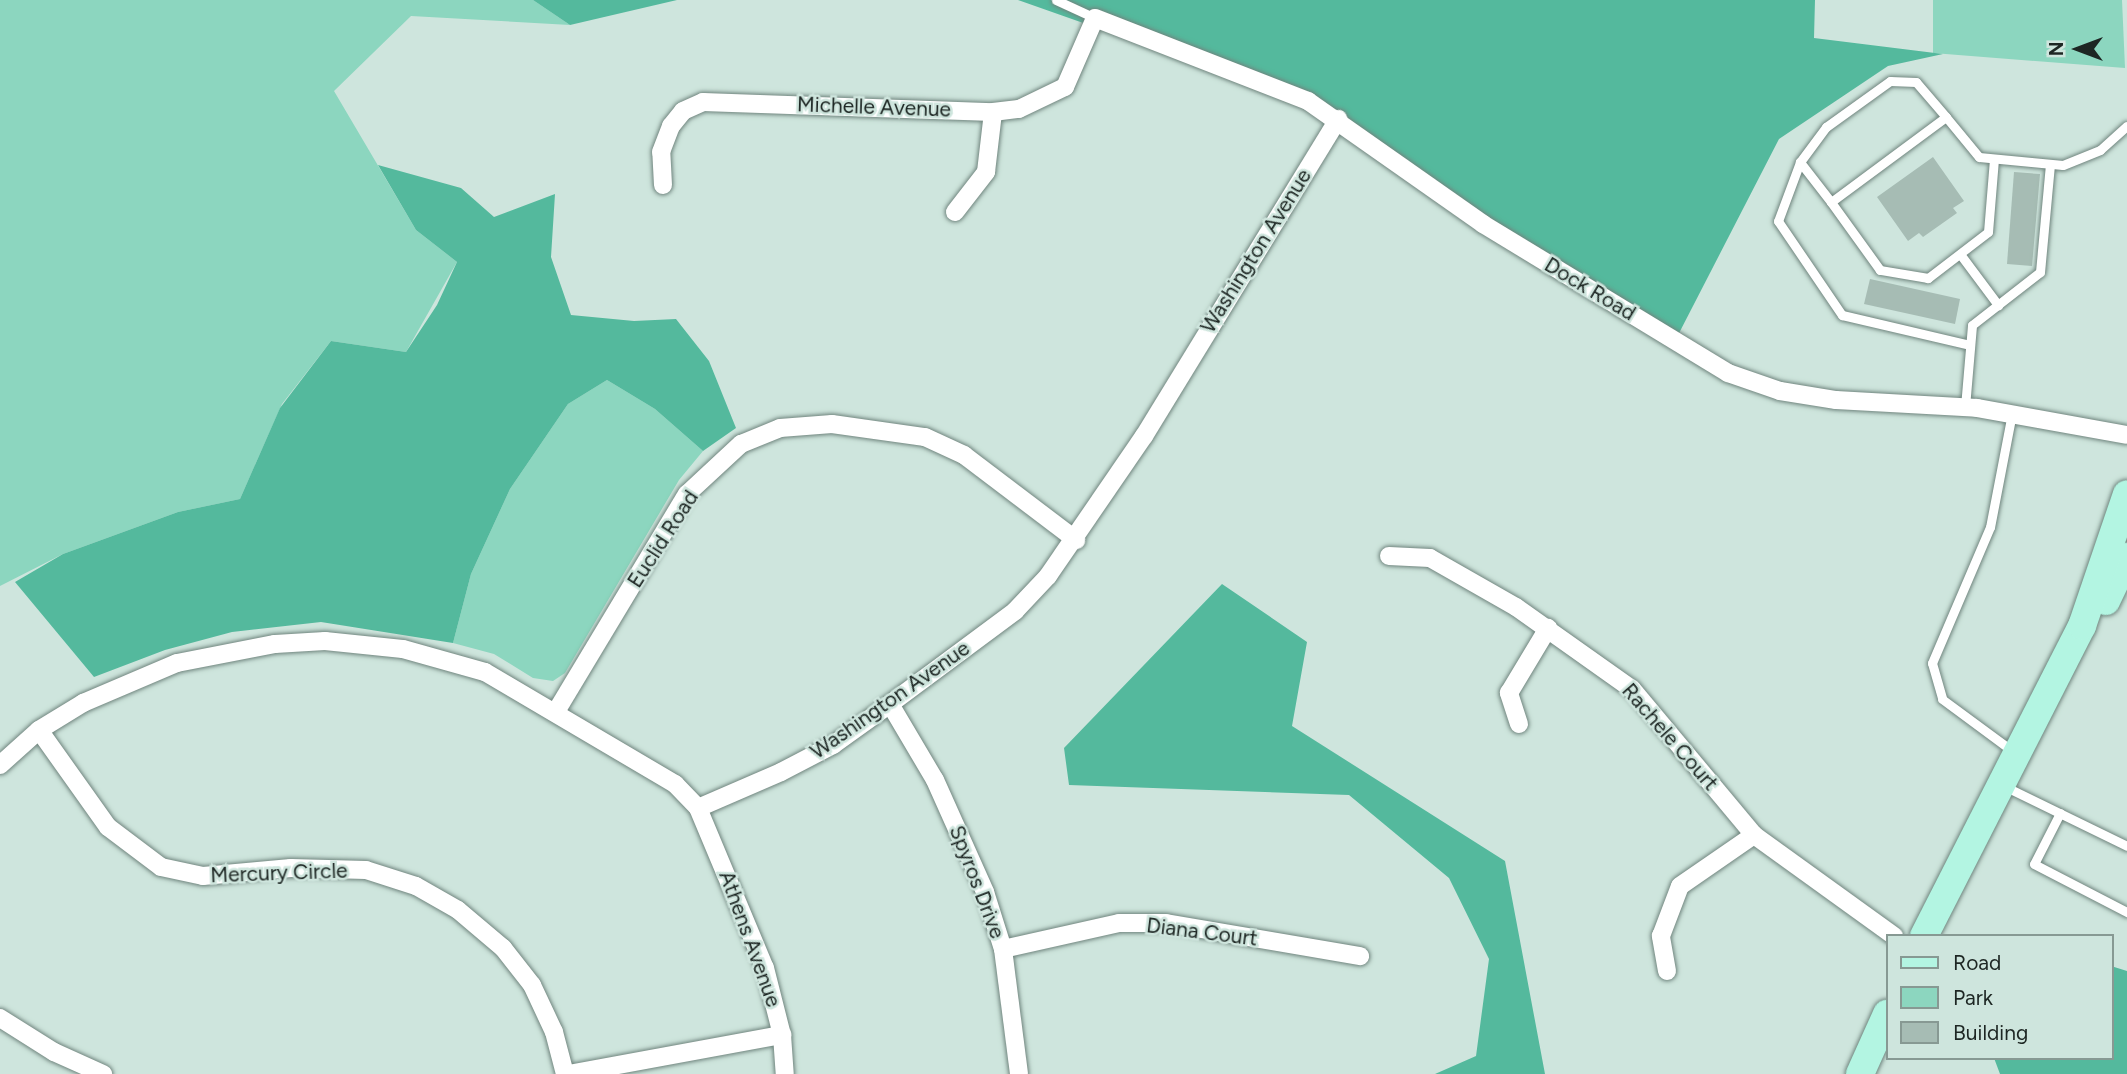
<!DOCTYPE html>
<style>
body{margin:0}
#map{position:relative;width:2127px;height:1074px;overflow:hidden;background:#cee5dd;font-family:Figtree,sans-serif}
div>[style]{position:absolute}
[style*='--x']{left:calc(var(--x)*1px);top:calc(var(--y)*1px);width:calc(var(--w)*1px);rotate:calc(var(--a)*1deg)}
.green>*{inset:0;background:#8cd6bf}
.forest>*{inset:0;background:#54b99d}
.building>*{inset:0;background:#a6bcb4}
.roads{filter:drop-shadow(0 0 2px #70857e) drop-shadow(0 0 2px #70857e)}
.lane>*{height:9px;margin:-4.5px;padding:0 4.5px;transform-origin:4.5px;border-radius:4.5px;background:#fff}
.street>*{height:18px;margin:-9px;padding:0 9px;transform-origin:9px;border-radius:9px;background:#fff}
.primary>*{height:28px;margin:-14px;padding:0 14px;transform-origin:14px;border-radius:14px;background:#b3f5e2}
span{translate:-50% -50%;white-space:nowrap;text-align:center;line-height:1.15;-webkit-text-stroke:5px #cee5dd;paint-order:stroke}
.street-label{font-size:21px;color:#1d2623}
.legend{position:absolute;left:1886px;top:934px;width:228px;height:126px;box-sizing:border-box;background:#cee5dd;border:2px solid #879993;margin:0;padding:9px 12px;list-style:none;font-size:21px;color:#1d2623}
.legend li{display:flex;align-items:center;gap:14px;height:35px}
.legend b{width:35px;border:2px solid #879993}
.north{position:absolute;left:2043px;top:14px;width:70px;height:70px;-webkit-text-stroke:5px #cee5dd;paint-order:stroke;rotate:270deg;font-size:19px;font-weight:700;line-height:28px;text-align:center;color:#1d2623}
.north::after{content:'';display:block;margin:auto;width:24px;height:32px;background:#1d2623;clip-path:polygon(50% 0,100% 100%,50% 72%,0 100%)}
</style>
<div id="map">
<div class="green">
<div style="clip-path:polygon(0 0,533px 0,570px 25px,411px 16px,334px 91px,416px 230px,457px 262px,406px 352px,331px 341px,282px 404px,240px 499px,178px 512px,63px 554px,0 586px)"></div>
<div style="clip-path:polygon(1933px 0,2122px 0,2125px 68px,1933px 53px)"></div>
<div style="clip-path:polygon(607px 380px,655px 409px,703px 451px,679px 480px,565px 673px,553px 681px,533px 678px,494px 654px,453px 643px,471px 574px,510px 489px,568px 404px)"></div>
</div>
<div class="forest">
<div style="clip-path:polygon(533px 0,677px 0,570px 25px)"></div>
<div style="clip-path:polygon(1018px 0,1815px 0,1814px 38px,1943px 54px,1888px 66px,1779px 139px,1676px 339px,1282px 93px)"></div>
<div style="clip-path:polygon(378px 165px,461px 188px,494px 217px,555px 194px,551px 257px,571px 315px,634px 321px,676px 319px,709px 361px,736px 428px,703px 451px,655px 409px,607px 380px,568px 404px,510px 489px,471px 574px,453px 643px,321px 622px,232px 632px,165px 650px,94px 677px,15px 582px,63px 554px,178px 512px,240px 499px,280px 408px,331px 341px,406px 352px,437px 305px,457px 262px,416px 230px)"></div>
<div style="clip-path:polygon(1222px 584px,1307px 642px,1292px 726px,1505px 861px,1545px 1074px,1435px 1074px,1476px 1056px,1489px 959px,1449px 878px,1349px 795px,1069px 785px,1064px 748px)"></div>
<div style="clip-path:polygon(2111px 966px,2127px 971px,2127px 1074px,2000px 1074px,1994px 1058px,2111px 1058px)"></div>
</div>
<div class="building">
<div style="clip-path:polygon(1933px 157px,1964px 201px,1953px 208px,1957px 213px,1923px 237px,1919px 233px,1908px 241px,1877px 197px)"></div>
<div style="clip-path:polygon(2014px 172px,2040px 174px,2032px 266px,2007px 264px)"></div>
<div style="clip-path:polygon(1870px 279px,1960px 299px,1955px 324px,1864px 304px)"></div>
</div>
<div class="roads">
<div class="lane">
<div style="--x:1056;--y:0;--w:43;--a:24.8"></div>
<div style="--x:1994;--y:159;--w:73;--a:94.7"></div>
<div style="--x:1988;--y:232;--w:76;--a:142.5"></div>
<div style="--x:1928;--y:278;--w:49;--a:-170.5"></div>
<div style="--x:1880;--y:270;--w:84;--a:-125.8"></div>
<div style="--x:1831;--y:202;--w:143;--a:-36.5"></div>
<div style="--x:1946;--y:117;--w:52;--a:50.5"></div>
<div style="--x:1979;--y:157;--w:84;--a:5.4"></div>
<div style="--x:2063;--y:165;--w:40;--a:-22"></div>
<div style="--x:2100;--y:150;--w:36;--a:-42"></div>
<div style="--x:1800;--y:162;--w:44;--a:-53.4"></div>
<div style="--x:1826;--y:127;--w:79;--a:-35.7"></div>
<div style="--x:1890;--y:81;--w:26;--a:2"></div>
<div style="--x:1916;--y:82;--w:46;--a:49.4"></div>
<div style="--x:1831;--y:202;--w:51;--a:-127.8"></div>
<div style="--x:1800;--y:162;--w:63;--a:110.4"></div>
<div style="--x:1778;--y:221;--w:114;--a:55.8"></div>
<div style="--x:1842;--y:315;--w:131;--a:13.2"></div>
<div style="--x:1960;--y:254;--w:64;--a:53.3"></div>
<div style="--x:1965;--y:407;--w:82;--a:-85.1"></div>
<div style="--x:1972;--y:325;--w:86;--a:-37.9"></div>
<div style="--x:2040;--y:272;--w:108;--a:-84.7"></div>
<div style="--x:2012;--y:413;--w:116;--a:100.9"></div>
<div style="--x:1990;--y:527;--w:148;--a:113.1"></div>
<div style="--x:1932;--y:663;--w:37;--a:74"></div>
<div style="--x:1942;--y:699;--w:89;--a:36.4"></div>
<div style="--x:2004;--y:786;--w:137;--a:26"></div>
<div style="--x:2060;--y:813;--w:57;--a:117"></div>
<div style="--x:2034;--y:864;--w:105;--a:27.3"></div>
</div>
<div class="street">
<div style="--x:663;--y:185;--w:33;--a:-93"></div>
<div style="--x:661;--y:152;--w:28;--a:-69"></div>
<div style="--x:671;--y:126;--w:19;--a:-51"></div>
<div style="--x:683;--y:111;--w:22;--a:-24"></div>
<div style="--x:703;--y:102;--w:290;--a:2"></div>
<div style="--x:993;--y:112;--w:26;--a:-7"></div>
<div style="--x:1019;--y:109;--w:51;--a:-25.6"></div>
<div style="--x:1065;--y:87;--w:75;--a:-66.5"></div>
<div style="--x:1095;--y:18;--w:229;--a:21.3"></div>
<div style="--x:1308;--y:101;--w:214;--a:35.1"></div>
<div style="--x:1483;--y:224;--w:287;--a:31.3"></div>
<div style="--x:1728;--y:373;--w:55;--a:19.1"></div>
<div style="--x:1780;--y:391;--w:57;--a:9.1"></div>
<div style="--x:1836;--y:400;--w:141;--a:3.2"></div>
<div style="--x:1977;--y:408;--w:152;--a:10.2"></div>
<div style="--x:955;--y:212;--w:51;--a:-52.2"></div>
<div style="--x:986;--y:172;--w:60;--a:-83.3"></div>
<div style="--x:1389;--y:556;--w:41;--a:2.8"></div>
<div style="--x:1430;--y:558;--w:99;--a:29.7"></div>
<div style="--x:1516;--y:607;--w:142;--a:35.3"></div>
<div style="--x:1632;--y:689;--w:190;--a:50.1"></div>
<div style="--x:1754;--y:835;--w:173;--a:35.8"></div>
<div style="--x:890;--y:704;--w:88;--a:59.4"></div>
<div style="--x:935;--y:780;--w:123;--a:65.9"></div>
<div style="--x:985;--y:892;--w:60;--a:72.5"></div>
<div style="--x:1003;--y:949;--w:126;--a:82.7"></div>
<div style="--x:557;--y:710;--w:252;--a:-59"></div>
<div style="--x:687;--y:494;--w:74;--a:-42.8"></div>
<div style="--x:741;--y:444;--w:42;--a:-22.3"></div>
<div style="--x:780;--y:428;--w:52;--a:-4.4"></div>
<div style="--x:832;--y:424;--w:94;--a:8"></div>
<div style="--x:925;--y:437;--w:43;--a:24.8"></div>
<div style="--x:964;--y:455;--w:141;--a:37.2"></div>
<div style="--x:1519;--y:724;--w:33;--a:-108"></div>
<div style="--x:1509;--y:693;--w:76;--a:-59"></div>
<div style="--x:39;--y:730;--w:119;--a:54.6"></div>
<div style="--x:108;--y:827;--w:66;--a:37"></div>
<div style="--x:161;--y:867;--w:43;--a:12.1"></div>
<div style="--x:203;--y:876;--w:88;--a:-5.2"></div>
<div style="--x:291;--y:868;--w:75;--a:1.5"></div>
<div style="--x:366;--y:870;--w:52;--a:17.7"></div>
<div style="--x:416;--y:886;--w:48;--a:29.7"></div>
<div style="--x:458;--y:910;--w:59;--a:40.2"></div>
<div style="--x:503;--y:948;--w:47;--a:51.9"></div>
<div style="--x:532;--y:985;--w:52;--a:64.9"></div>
<div style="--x:554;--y:1032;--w:43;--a:75.3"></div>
<div style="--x:0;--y:765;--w:52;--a:-41.9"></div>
<div style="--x:39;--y:730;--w:52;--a:-31.5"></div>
<div style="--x:83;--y:703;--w:102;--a:-23.1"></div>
<div style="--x:177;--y:663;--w:100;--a:-11"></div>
<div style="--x:275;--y:644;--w:50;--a:-3.4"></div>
<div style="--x:325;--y:641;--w:78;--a:5.9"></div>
<div style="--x:403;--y:649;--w:85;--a:15.7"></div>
<div style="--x:485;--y:672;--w:221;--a:30.5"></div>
<div style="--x:675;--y:784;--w:33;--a:46"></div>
<div style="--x:698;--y:808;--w:90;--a:-23.4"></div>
<div style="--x:781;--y:772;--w:59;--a:-27.4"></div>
<div style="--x:833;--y:745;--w:70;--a:-35.7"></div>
<div style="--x:890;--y:704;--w:156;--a:-36.6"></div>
<div style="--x:1015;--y:611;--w:48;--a:-46.7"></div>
<div style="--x:1048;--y:576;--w:170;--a:-55.6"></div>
<div style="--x:1144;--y:436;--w:372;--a:-58.5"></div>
<div style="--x:698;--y:808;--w:173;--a:67.3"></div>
<div style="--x:765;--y:968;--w:69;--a:75.8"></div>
<div style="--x:782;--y:1035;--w:39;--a:86"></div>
<div style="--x:1003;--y:949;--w:119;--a:-12.6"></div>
<div style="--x:1119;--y:923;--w:47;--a:0"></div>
<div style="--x:1166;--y:923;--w:197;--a:9.7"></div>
<div style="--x:1667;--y:971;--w:36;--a:-100"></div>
<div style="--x:1661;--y:936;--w:53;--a:-69.2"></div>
<div style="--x:1680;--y:886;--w:90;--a:-34.6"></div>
<div style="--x:0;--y:1018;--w:64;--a:32.2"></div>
<div style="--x:54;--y:1052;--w:54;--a:24.2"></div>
<div style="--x:569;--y:1074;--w:217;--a:-10.4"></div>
</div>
<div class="primary">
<div style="--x:2106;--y:601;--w:49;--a:-64.5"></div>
<div style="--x:1924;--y:936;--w:348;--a:-63"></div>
<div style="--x:2082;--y:626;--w:139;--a:-71.2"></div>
<div style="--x:1860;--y:1074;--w:66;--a:-65.8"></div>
</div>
</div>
<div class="street-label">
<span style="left:874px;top:107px;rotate:2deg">Michelle Avenue</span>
<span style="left:1256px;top:251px;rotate:-58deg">Washington Avenue</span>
<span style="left:1590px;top:289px;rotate:31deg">Dock Road</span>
<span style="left:663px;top:539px;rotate:-57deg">Euclid Road</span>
<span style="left:890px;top:700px;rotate:-35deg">Washington Avenue</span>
<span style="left:1670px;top:737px;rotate:49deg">Rachele Court</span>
<span style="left:279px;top:873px;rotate:-2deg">Mercury Circle</span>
<span style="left:977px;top:882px;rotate:69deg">Spyros Drive</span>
<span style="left:1202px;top:932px;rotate:7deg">Diana Court</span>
<span style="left:750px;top:939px;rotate:70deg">Athens Avenue</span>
</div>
<ul class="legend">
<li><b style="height:9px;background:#b3f5e2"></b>Road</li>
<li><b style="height:19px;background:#8cd6bf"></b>Park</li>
<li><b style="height:19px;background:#a6bcb4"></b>Building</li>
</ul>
<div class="north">N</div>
</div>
